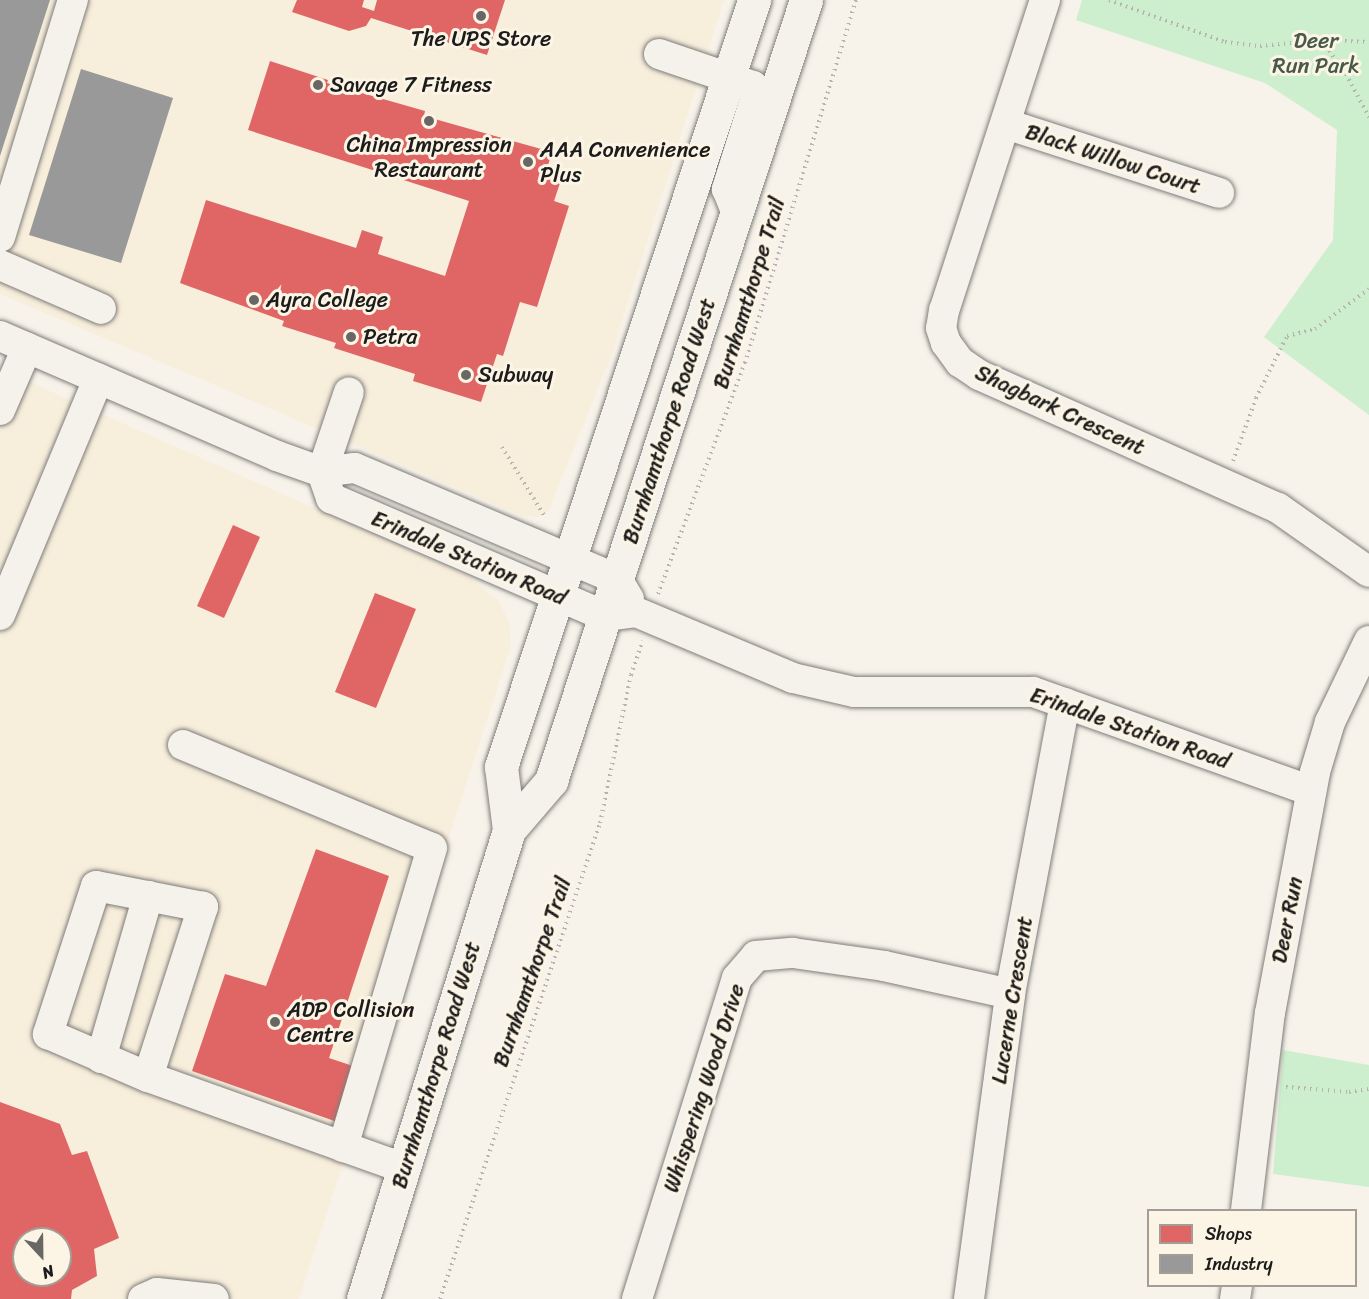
<!DOCTYPE html>
<style>
body{margin:0}
#map{position:relative;width:1369px;height:1299px;overflow:hidden;background:#f7f3ea;font-family:Sriracha,sans-serif}
div>[style]{position:absolute}
[style*='--x']{left:calc(var(--x)*1px);top:calc(var(--y)*1px);width:calc(var(--w)*1px);rotate:calc(var(--a)*1deg)}
.built>*{inset:0;background:#f8eedc}
.green>*{inset:0;background:#cdefcd}
.shops>*{inset:0;background:#e06666}
.industry>*{inset:0;background:#999}
.path>*{height:4px;margin-top:-2px;transform-origin:0;background:repeating-linear-gradient(90deg,#b6b4af 0 1.5px,transparent 0 6px)}
.roads{filter:drop-shadow(0 0 2px #7f7d79) drop-shadow(0 0 2px #7f7d79)}
.minor>*{height:30px;margin:-15px;padding:0 15px;transform-origin:15px;border-radius:15px;background:#f5f2ec}
.major>*{height:33px;margin:-16.5px;padding:0 16.5px;transform-origin:16.5px;border-radius:16.5px;background:#f5f2ec}
.dots>*{width:16px;height:16px;translate:-50% -50%;box-sizing:border-box;border:3px solid #fcf5e5;border-radius:50%}
span{translate:-50% -50%;white-space:nowrap;text-align:center;line-height:1.15;-webkit-text-stroke:6px #fcf5e5;paint-order:stroke}
.poi-label{font-size:22px;color:#1c1c1c}
.left{translate:0 -50%;text-align:left}
.park-label{font-size:22px;color:#475a4a}
.street-label{font-size:22px;color:#1c1c1c}
.legend{position:absolute;left:1147px;top:1209px;width:210px;height:78px;box-sizing:border-box;background:#fcf5e5;border:2px solid #a29e95;margin:0;padding:8px 10px;list-style:none;font-size:18px;color:#1c1c1c}
.legend li{display:flex;align-items:center;gap:12px;height:30px}
.legend b{width:30px;border:2px solid #a29e95}
.north{position:absolute;left:12px;top:1227px;width:60px;height:60px;box-sizing:border-box;background:#fcf5e5;border:2px solid #a29e95;border-radius:50%;rotate:158deg;font-size:16px;font-weight:700;line-height:24px;text-align:center;color:#1c1c1c}
.north::after{content:'';display:block;margin:auto;width:21px;height:27px;background:#696764;clip-path:polygon(50% 0,100% 100%,50% 72%,0 100%)}
</style>
<div id="map">
<div class="built">
<div style="clip-path:polygon(0 0,724px 0,610px 359px,549px 510px,538px 518px,521px 515px,0 294px)"></div>
<div style="clip-path:polygon(evenodd,0 369px,466px 575px,499px 601px,509px 623px,511px 646px,299px 1299px,0 1299px,0 369px,24px 1239px,60px 1239px,60px 1275px,24px 1275px,24px 1239px)"></div>
</div>
<div class="green">
<div style="clip-path:polygon(1082px 0,1369px 0,1369px 415px,1264px 337px,1333px 240px,1337px 130px,1265px 83px,1076px 20px)"></div>
<div style="clip-path:polygon(1283px 1050px,1369px 1065px,1369px 1187px,1273px 1174px)"></div>
</div>
<div class="shops">
<div style="clip-path:polygon(297px 0,364px 0,362px 7px,374px 11px,377px 0,505px 0,487px 55px,371px 18px,366px 26px,349px 31px,292px 12px)"></div>
<div style="clip-path:polygon(270px 61px,328px 80px,327px 83px,425px 111px,424px 116px,552px 152px,545px 175px,561px 180px,554px 201px,569px 206px,537px 307px,520px 302px,503px 356px,497px 354px,481px 402px,413px 381px,415px 374px,334px 348px,336px 343px,282px 326px,284px 321px,180px 283px,206px 200px,356px 248px,362px 230px,383px 237px,378px 254px,445px 276px,469px 201px,248px 130px)"></div>
<div style="clip-path:polygon(233px 525px,260px 537px,224px 618px,197px 606px)"></div>
<div style="clip-path:polygon(375px 593px,416px 609px,376px 708px,335px 692px)"></div>
<div style="clip-path:polygon(316px 849px,389px 876px,329px 1058px,359px 1068px,343px 1124px,192px 1071px,225px 974px,266px 986px)"></div>
<div style="clip-path:polygon(evenodd,0 1102px,60px 1124px,72px 1155px,87px 1151px,119px 1238px,94px 1249px,97px 1276px,72px 1290px,71px 1299px,0 1299px,0 1102px,24px 1239px,60px 1239px,60px 1275px,24px 1275px,24px 1239px)"></div>
</div>
<div class="industry">
<div style="clip-path:polygon(0 0,50px 0,0 156px)"></div>
<div style="clip-path:polygon(81px 69px,173px 98px,121px 263px,29px 235px)"></div>
</div>
<div class="path">
<div style="--x:1109;--y:0;--w:123;--a:19.9"></div>
<div style="--x:1225;--y:42;--w:35;--a:7"></div>
<div style="--x:1260;--y:46;--w:61;--a:-5.6"></div>
<div style="--x:1321;--y:40;--w:48;--a:2.4"></div>
<div style="--x:1322;--y:41;--w:41;--a:54"></div>
<div style="--x:1346;--y:74;--w:49;--a:61.9"></div>
<div style="--x:502;--y:447;--w:82;--a:58.4"></div>
<div style="--x:1233;--y:461;--w:67;--a:-69.9"></div>
<div style="--x:1256;--y:398;--w:69;--a:-63.4"></div>
<div style="--x:1287;--y:336;--w:29;--a:-14"></div>
<div style="--x:1315;--y:329;--w:67;--a:-36.5"></div>
<div style="--x:658;--y:594;--w:247;--a:-69.4"></div>
<div style="--x:745;--y:363;--w:380;--a:-73"></div>
<div style="--x:1286;--y:1087;--w:63;--a:4.5"></div>
<div style="--x:1349;--y:1092;--w:20;--a:-9"></div>
<div style="--x:440;--y:1299;--w:502;--a:-71.42"></div>
<div style="--x:600;--y:823;--w:151;--a:-78.2"></div>
<div style="--x:631;--y:675;--w:36;--a:-71"></div>
</div>
<div class="roads">
<div class="minor">
<div style="--x:1045;--y:0;--w:326;--a:108"></div>
<div style="--x:944;--y:310;--w:18;--a:99"></div>
<div style="--x:941;--y:328;--w:16;--a:72"></div>
<div style="--x:946;--y:343;--w:24;--a:54"></div>
<div style="--x:960;--y:362;--w:23;--a:34"></div>
<div style="--x:979;--y:375;--w:327;--a:24"></div>
<div style="--x:1278;--y:508;--w:111;--a:35.1"></div>
<div style="--x:659;--y:54;--w:99;--a:18.8"></div>
<div style="--x:753;--y:86;--w:8;--a:60"></div>
<div style="--x:757;--y:93;--w:101;--a:107.4"></div>
<div style="--x:727;--y:189;--w:27;--a:68"></div>
<div style="--x:1006;--y:124;--w:224;--a:17.9"></div>
<div style="--x:0;--y:237;--w:248;--a:-72.9"></div>
<div style="--x:0;--y:265;--w:110;--a:23.5"></div>
<div style="--x:0;--y:336;--w:302;--a:23.4"></div>
<div style="--x:277;--y:456;--w:48;--a:19.6"></div>
<div style="--x:322;--y:472;--w:33;--a:-7"></div>
<div style="--x:355;--y:468;--w:285;--a:23"></div>
<div style="--x:617;--y:579;--w:23;--a:59"></div>
<div style="--x:0;--y:410;--w:68;--a:-66.5"></div>
<div style="--x:322;--y:472;--w:28;--a:71"></div>
<div style="--x:331;--y:498;--w:298;--a:23.3"></div>
<div style="--x:605;--y:616;--w:31;--a:-7"></div>
<div style="--x:636;--y:612;--w:170;--a:22.8"></div>
<div style="--x:793;--y:678;--w:63;--a:12.9"></div>
<div style="--x:854;--y:692;--w:179;--a:0"></div>
<div style="--x:1033;--y:692;--w:295;--a:19.6"></div>
<div style="--x:322;--y:472;--w:84;--a:-71.4"></div>
<div style="--x:0;--y:615;--w:256;--a:-67.4"></div>
<div style="--x:183;--y:745;--w:269;--a:22.5"></div>
<div style="--x:432;--y:848;--w:312;--a:106.6"></div>
<div style="--x:101;--y:1058;--w:169;--a:-73.8"></div>
<div style="--x:148;--y:1077;--w:179;--a:-72.1"></div>
<div style="--x:203;--y:907;--w:109;--a:-168.9"></div>
<div style="--x:96;--y:886;--w:156;--a:108"></div>
<div style="--x:48;--y:1034;--w:109;--a:23.3"></div>
<div style="--x:148;--y:1077;--w:272;--a:19.6"></div>
<div style="--x:1246;--y:1210;--w:198;--a:-83.1"></div>
<div style="--x:1270;--y:1013;--w:245;--a:-79.4"></div>
<div style="--x:1315;--y:772;--w:52;--a:-73.3"></div>
<div style="--x:1330;--y:722;--w:90;--a:-64.3"></div>
<div style="--x:143;--y:1299;--w:15;--a:-23"></div>
<div style="--x:157;--y:1293;--w:57;--a:6"></div>
<div style="--x:637;--y:1299;--w:336;--a:-72.7"></div>
<div style="--x:737;--y:978;--w:29;--a:-49"></div>
<div style="--x:756;--y:956;--w:37;--a:-5"></div>
<div style="--x:793;--y:953;--w:92;--a:8.1"></div>
<div style="--x:884;--y:966;--w:129;--a:12.5"></div>
<div style="--x:969;--y:1299;--w:308;--a:-82.3"></div>
<div style="--x:1010;--y:994;--w:296;--a:-79.3"></div>
<div style="--x:1235;--y:1299;--w:13;--a:-81"></div>
</div>
<div class="major">
<div style="--x:509;--y:830;--w:64;--a:-97.2"></div>
<div style="--x:501;--y:767;--w:808;--a:-71.74"></div>
<div style="--x:363;--y:1299;--w:491;--a:-72.7"></div>
<div style="--x:509;--y:830;--w:65;--a:-49.4"></div>
<div style="--x:551;--y:781;--w:822;--a:-71.92"></div>
</div>
</div>
<div class="dots">
<div style="left:481px;top:16px;background:#696764"></div>
<div style="left:318px;top:85px;background:#696764"></div>
<div style="left:429px;top:121px;background:#696764"></div>
<div style="left:528px;top:162px;background:#696764"></div>
<div style="left:254px;top:300px;background:#696764"></div>
<div style="left:351px;top:337px;background:#696764"></div>
<div style="left:466px;top:375px;background:#696764"></div>
<div style="left:275px;top:1022px;background:#696764"></div>
</div>
<div class="poi-label">
<span style="left:481px;top:39px">The UPS Store</span>
<span class="left" style="left:330px;top:85px">Savage 7 Fitness</span>
<span style="left:429px;top:157px">China Impression<br>Restaurant</span>
<span class="left" style="left:540px;top:162px">AAA Convenience<br>Plus</span>
<span class="left" style="left:266px;top:300px">Ayra College</span>
<span class="left" style="left:363px;top:337px">Petra</span>
<span class="left" style="left:478px;top:375px">Subway</span>
<span class="left" style="left:287px;top:1022px">ADP Collision<br>Centre</span>
</div>
<div class="park-label">
<span style="left:1316px;top:53px">Deer<br>Run Park</span>
</div>
<div class="street-label">
<span style="left:1113px;top:159px;rotate:18deg">Black Willow Court</span>
<span style="left:749px;top:293px;rotate:-73deg">Burnhamthorpe Trail</span>
<span style="left:1060px;top:410px;rotate:25deg">Shagbark Crescent</span>
<span style="left:669px;top:421px;rotate:-72deg">Burnhamthorpe Road West</span>
<span style="left:469px;top:558px;rotate:23deg">Erindale Station Road</span>
<span style="left:1130px;top:728px;rotate:19deg">Erindale Station Road</span>
<span style="left:1287px;top:920px;rotate:-79deg">Deer Run</span>
<span style="left:532px;top:972px;rotate:-71deg">Burnhamthorpe Trail</span>
<span style="left:1012px;top:1000px;rotate:-81deg">Lucerne Crescent</span>
<span style="left:436px;top:1065px;rotate:-73deg">Burnhamthorpe Road West</span>
<span style="left:704px;top:1088px;rotate:-72deg">Whispering Wood Drive</span>
</div>
<ul class="legend">
<li><b style="height:16px;background:#e06666"></b>Shops</li>
<li><b style="height:16px;background:#999"></b>Industry</li>
</ul>
<div class="north">N</div>
</div>
